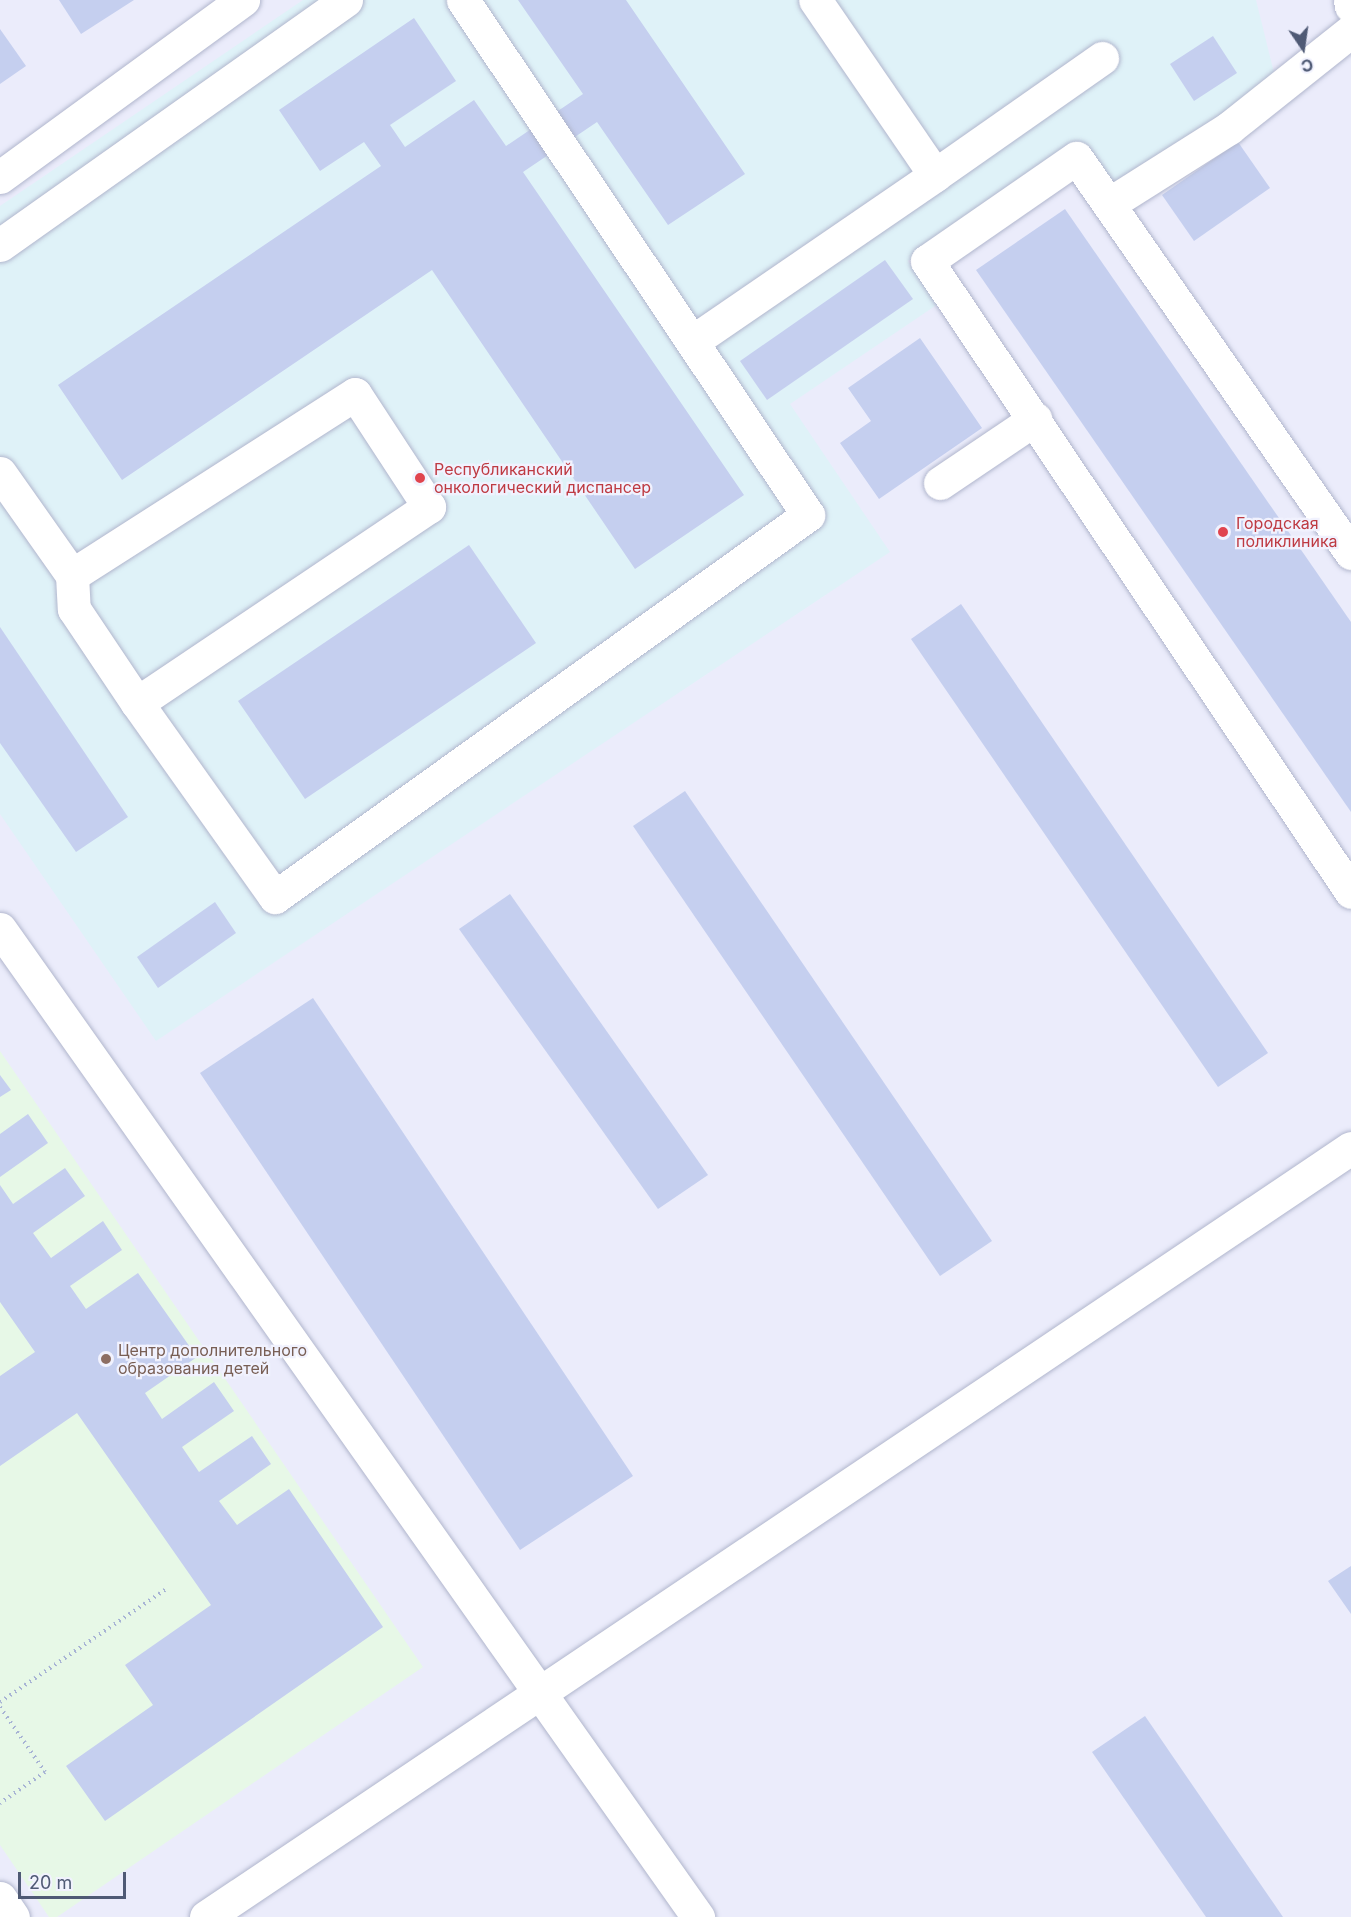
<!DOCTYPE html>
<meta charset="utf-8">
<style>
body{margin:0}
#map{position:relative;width:1351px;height:1917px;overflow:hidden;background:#ebecfb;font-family:Inter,sans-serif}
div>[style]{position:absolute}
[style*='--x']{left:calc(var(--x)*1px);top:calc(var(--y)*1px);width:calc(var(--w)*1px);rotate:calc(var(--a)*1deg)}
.education>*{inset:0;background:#e7f8e7}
.medical>*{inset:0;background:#dff2f8}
.building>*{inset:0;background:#c5cfef}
.path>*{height:4px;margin-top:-2px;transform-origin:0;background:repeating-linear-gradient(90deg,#a7b3d4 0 1.5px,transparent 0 6px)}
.roads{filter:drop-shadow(0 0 2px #b1b6cd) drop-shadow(0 0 2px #b1b6cd)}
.minor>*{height:33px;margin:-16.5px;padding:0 16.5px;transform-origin:16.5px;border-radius:16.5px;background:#fff}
.dots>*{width:16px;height:16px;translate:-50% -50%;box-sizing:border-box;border:3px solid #f1f2fe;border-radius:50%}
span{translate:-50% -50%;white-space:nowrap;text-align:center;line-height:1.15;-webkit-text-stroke:4.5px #f1f2fe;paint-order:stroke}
.health-label{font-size:16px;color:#be3a42}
.left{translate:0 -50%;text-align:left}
.education-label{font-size:16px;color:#785e54}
.north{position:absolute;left:1273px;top:18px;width:60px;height:60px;-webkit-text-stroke:4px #f1f2fe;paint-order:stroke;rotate:167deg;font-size:16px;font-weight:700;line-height:24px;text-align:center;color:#4f5a75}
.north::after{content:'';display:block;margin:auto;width:21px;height:27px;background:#4f5a75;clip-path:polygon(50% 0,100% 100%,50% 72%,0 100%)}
.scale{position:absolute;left:18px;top:1872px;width:108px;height:27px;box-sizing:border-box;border:3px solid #4f5a75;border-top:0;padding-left:8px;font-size:18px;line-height:21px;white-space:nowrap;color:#4f5a75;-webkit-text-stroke:4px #f1f2fe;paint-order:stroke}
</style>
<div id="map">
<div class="education">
<div style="clip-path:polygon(0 1051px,423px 1667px,57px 1917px,49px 1917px,0 1845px)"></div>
</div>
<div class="medical">
<div style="clip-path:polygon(303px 0,1256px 0,1275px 77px,1115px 191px,1080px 142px,908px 261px,938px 304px,790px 404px,890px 552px,156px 1041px,0 814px,0 206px)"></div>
</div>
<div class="building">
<div style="clip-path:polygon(59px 0,134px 0,81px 34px)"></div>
<div style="clip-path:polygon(518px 0,626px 0,745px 174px,668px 225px,597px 122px,523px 172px,744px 495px,635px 569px,432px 270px,122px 480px,58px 385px,381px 166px,364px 142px,320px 171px,279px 110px,414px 18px,456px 81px,390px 125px,405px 147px,474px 100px,506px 146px,583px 94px)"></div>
<div style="clip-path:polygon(0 29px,26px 66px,0 84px)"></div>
<div style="clip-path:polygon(1213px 36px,1237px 73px,1194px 101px,1170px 64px)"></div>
<div style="clip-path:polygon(1238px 142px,1270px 188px,1194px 241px,1162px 195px)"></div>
<div style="clip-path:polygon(1065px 209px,1351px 622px,1351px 812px,976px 270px)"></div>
<div style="clip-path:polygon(885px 260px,913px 299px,767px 400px,740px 361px)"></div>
<div style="clip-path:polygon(920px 338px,982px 428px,879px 499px,840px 443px,871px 421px,848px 388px)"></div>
<div style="clip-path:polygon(469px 545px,536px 643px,305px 799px,238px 701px)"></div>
<div style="clip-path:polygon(961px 604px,1268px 1053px,1218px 1087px,911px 639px)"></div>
<div style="clip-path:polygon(0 627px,128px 817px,76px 852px,0 743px)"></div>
<div style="clip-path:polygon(685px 791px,992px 1241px,940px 1276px,633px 826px)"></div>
<div style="clip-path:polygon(510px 894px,708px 1175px,658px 1209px,459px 929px)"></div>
<div style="clip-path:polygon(215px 902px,236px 933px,158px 988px,137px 957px)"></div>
<div style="clip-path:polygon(313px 998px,633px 1476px,520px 1550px,200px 1073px)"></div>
<div style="clip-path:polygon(0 1075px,11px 1090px,0 1097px)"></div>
<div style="clip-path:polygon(28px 1114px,48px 1143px,0 1177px,0 1134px)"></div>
<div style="clip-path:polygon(65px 1168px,85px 1196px,33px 1233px,51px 1258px,103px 1221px,122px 1250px,70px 1286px,86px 1309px,138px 1273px,197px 1357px,145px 1393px,162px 1419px,214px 1382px,234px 1411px,182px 1447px,199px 1472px,252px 1436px,271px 1464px,219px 1501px,237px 1525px,289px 1489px,383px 1627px,105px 1821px,66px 1766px,153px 1705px,125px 1665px,211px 1605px,77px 1413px,0 1466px,0 1376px,35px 1352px,0 1302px,0 1185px,13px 1204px)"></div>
<div style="clip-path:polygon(1351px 1566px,1351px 1614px,1328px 1581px)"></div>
<div style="clip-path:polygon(1145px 1716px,1283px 1917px,1206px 1917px,1092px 1752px)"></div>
</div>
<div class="path">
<div style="--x:0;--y:1702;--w:201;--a:-34.2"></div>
<div style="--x:0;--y:1707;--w:79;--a:55.3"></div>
<div style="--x:45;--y:1772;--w:55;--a:145.4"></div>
</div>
<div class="roads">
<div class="minor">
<div style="--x:1350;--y:0;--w:6;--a:81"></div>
<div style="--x:935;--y:175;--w:204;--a:-35"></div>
<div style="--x:0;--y:177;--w:301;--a:-36.1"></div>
<div style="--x:1109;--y:204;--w:142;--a:-32.3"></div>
<div style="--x:1229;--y:128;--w:156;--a:-38.5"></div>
<div style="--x:0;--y:245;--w:424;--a:-35.3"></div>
<div style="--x:693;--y:341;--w:293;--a:-34.4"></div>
<div style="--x:935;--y:175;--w:212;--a:-124.4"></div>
<div style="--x:0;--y:473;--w:125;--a:54.8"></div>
<div style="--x:72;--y:575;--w:34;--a:87"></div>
<div style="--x:74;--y:609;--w:113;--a:56.2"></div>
<div style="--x:137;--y:703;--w:352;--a:-33.9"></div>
<div style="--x:429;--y:507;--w:135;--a:-123.2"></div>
<div style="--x:355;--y:394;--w:336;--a:147.4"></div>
<div style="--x:940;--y:483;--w:115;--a:-34"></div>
<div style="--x:1351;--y:553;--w:481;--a:-124.8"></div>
<div style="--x:1076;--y:158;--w:181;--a:145.3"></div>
<div style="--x:927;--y:261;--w:760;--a:56.1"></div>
<div style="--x:137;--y:703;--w:238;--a:54.6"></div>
<div style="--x:275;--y:897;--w:656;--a:-35.63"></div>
<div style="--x:808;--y:515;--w:620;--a:-123.82"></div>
<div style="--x:0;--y:929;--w:1210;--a:54.76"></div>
<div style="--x:0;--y:1898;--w:23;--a:56"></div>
<div style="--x:206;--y:1917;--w:1379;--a:-33.89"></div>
</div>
</div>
<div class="dots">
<div style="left:420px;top:478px;background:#e0444e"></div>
<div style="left:1223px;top:532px;background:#e0444e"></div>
<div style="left:106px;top:1359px;background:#8d6e63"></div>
</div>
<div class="health-label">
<span class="left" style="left:434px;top:478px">Республиканский<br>онкологический диспансер</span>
<span class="left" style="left:1236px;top:532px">Городская<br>поликлиника</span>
</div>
<div class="education-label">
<span class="left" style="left:118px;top:1359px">Центр дополнительного<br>образования детей</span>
</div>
<div class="north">С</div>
<div class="scale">20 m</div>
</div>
